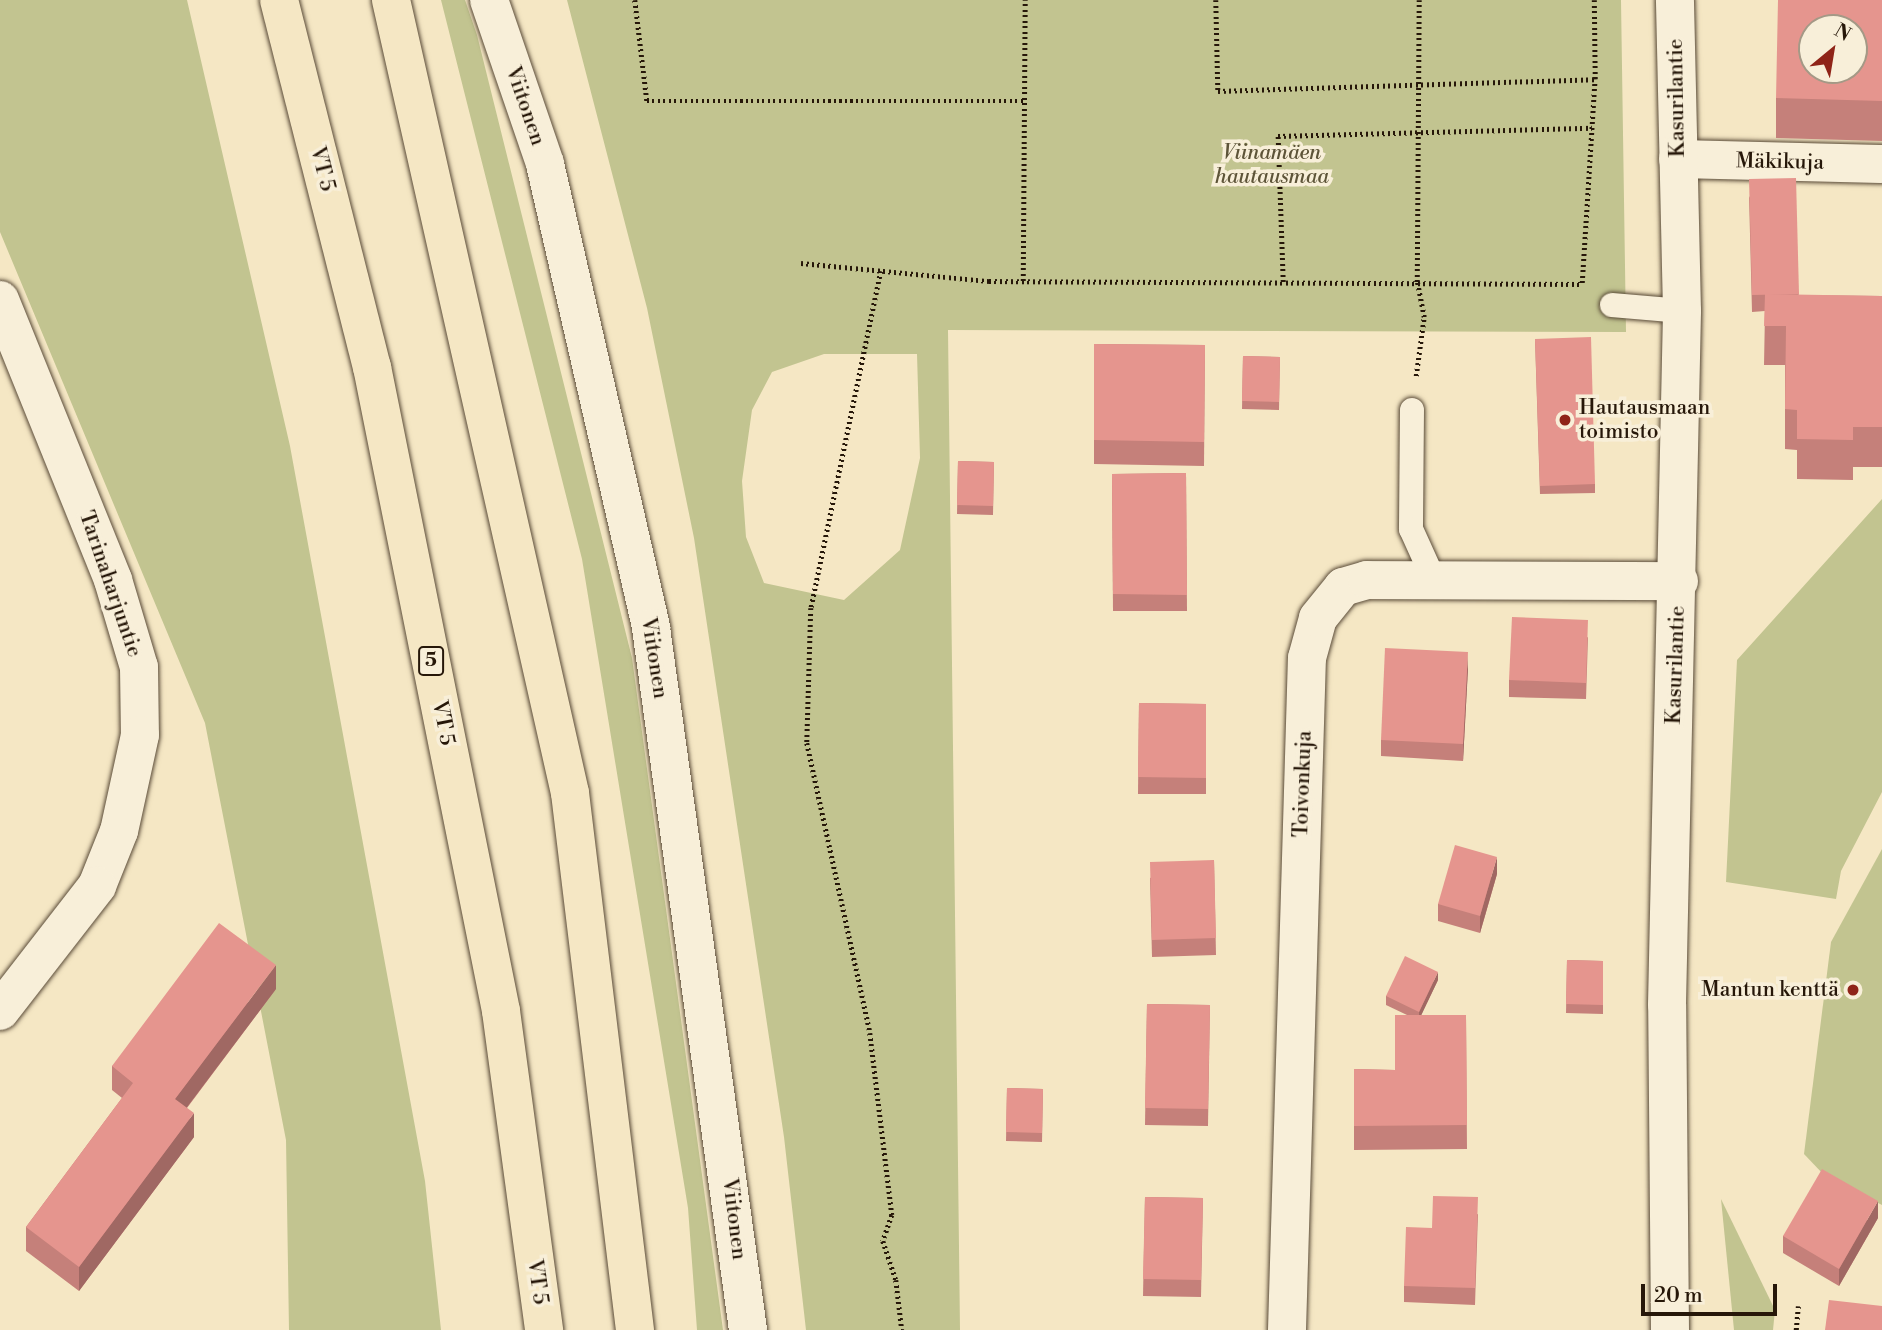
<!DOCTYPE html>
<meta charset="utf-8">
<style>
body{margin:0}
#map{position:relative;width:1882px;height:1330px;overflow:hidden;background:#f5e7c4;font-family:"Libre Bodoni",serif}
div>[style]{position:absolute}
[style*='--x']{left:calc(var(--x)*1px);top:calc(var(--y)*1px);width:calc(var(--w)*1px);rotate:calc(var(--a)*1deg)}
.green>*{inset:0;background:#c2c490}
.path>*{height:4.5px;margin-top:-2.25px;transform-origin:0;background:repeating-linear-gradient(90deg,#261709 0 2px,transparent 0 5.5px)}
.roads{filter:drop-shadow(0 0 2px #5a4b38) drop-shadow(0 0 2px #5a4b38)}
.service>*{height:24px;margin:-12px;padding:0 12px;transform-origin:12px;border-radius:12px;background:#f8efd9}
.minor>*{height:38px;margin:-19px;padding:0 19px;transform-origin:19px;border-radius:19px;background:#f8efd9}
.tertiary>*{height:38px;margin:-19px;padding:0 19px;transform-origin:19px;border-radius:19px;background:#f8efd9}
.secondary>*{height:38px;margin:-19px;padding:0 19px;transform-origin:19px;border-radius:19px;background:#f8efd9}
.motorway>*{height:38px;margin:-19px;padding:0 19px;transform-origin:19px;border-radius:19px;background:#f5e7c4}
.wall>*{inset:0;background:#c5807a}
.shaded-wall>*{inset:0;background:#a06863}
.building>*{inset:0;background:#e5958e}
.dots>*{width:19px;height:19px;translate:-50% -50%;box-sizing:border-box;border:4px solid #f8efd9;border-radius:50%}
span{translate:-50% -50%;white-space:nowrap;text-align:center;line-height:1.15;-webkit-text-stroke:7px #f8efd9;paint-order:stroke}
.shield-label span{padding:2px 5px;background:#f8efd9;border:2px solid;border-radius:5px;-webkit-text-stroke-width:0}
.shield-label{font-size:19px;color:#261709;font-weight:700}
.street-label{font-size:21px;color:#261709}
.park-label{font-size:21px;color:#5d5438;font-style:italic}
.poi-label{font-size:21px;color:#261709}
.left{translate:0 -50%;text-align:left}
.right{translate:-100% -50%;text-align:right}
.north{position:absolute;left:1798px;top:14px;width:70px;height:70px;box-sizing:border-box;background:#f8efd9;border:2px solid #a49986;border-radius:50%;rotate:30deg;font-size:19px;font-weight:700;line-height:28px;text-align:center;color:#261709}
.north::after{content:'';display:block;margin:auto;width:24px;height:32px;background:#8f2418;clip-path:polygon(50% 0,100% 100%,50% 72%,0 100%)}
.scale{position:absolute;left:1641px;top:1284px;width:136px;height:32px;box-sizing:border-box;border:4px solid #261709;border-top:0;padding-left:9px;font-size:21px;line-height:24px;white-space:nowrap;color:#261709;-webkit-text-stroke:5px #f8efd9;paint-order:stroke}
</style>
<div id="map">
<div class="green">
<div style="clip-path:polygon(0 0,187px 0,290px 446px,425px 1181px,441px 1330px,289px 1330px,286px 1140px,205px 723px,0 232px)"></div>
<div style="clip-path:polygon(441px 0,465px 0,477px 35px,632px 658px,723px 1330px,697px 1330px,688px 1208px,582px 559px)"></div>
<div style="clip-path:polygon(evenodd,567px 0,1621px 0,1626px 332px,948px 330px,960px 1330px,806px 1330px,784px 1137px,694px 538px,647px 308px,567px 0,824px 354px,917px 354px,920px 458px,900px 550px,844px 600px,764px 583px,746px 537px,742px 481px,752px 410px,772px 372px,824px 354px)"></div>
<div style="clip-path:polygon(1882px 499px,1882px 792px,1841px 871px,1836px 899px,1726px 882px,1737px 660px)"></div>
<div style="clip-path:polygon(1882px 849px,1882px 1205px,1824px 1175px,1804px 1154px,1831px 942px)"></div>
<div style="clip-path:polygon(1721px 1199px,1775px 1310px,1773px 1330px,1734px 1330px)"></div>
</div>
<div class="path">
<div style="--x:635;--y:0;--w:102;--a:83.2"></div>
<div style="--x:647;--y:101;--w:378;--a:0"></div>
<div style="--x:1216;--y:0;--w:91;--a:88.7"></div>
<div style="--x:1218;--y:91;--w:377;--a:-1.8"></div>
<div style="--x:1595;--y:79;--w:79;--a:-90.7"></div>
<div style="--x:801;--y:263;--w:189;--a:5.5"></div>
<div style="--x:989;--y:281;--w:594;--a:0.29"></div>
<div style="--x:881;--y:271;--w:344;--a:101.7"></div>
<div style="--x:811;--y:608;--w:135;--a:91.7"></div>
<div style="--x:807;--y:743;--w:297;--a:77.7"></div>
<div style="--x:870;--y:1033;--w:183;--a:83.1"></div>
<div style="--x:892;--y:1215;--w:28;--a:109"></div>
<div style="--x:883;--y:1241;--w:41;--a:71.6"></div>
<div style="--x:896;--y:1280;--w:50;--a:83.2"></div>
<div style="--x:1023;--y:281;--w:281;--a:-89.6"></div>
<div style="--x:1283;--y:282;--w:146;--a:-92"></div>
<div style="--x:1278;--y:136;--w:314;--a:-1.5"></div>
<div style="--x:1582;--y:283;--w:204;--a:-86.4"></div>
<div style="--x:1416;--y:376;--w:60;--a:-82.3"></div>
<div style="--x:1424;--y:317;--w:36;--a:-101"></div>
<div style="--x:1417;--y:282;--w:282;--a:-89.6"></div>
<div style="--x:1796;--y:1330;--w:24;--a:-85"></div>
</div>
<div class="roads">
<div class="service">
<div style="--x:1612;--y:305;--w:70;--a:4.9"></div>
<div style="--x:1412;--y:410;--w:119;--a:90.5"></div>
<div style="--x:1411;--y:529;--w:56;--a:65.7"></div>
</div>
<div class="minor">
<div style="--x:1678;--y:159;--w:204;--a:1.4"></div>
<div style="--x:0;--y:300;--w:302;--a:68"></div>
<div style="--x:113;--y:580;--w:91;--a:73.4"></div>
<div style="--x:139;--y:667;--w:68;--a:89.2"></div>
<div style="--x:140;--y:735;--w:98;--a:102.3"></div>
<div style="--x:119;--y:831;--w:59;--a:111.8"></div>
<div style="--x:97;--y:886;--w:158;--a:127.8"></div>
<div style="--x:1287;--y:1330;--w:672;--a:-88.3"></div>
<div style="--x:1307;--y:658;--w:41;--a:-74.6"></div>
<div style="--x:1318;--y:618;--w:40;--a:-51"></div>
<div style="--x:1343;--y:587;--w:25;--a:-16"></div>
<div style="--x:1367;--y:580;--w:312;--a:0.2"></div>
</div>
<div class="tertiary">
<div style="--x:1670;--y:1330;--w:325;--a:-90.5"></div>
<div style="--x:1667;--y:1005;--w:694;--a:-88.76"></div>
<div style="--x:1682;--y:311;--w:311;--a:-91.3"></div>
</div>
<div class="secondary">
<div style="--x:489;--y:0;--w:173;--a:71.1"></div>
<div style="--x:545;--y:164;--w:476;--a:77.1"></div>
<div style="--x:651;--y:628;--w:709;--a:82.13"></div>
</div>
<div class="motorway">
<div style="--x:279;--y:0;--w:379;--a:75.8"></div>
<div style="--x:372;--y:367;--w:657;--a:78.67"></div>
<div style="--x:501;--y:1011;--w:322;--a:82.3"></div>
<div style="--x:391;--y:0;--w:813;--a:77.28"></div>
<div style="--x:570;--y:793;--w:541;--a:83.1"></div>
</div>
</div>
<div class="wall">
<div style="clip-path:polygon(1882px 0,1882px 141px,1776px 138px,1776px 98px)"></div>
<div style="clip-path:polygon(1749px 196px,1799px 295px,1882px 296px,1882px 467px,1853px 467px,1853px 480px,1797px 479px,1797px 450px,1785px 449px,1785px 365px,1764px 365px,1765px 311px,1752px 312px)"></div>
<div style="clip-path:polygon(1535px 339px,1595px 484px,1595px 493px,1540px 494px)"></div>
<div style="clip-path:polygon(1094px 344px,1205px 345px,1204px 466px,1094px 464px)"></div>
<div style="clip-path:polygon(1243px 356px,1280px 357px,1279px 410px,1242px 409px)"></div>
<div style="clip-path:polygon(958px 461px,994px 462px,993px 515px,957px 514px)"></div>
<div style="clip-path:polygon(1186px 473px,1187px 611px,1113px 611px,1112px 474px)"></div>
<div style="clip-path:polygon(1588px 637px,1586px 699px,1509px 697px,1509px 680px)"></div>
<div style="clip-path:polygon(1468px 668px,1463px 761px,1381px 756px,1381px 740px)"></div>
<div style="clip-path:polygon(1139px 703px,1206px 704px,1206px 794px,1138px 794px)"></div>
<div style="clip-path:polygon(1214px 860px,1216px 955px,1152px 957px,1150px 878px)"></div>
<div style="clip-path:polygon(1497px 874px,1480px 933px,1438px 921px,1438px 904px)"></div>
<div style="clip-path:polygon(1567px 960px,1603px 961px,1603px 1014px,1566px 1013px)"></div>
<div style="clip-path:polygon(1438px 980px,1421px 1015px,1466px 1015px,1467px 1149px,1354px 1150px,1354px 1069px,1395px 1070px,1407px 1015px,1386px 1005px,1386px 996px)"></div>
<div style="clip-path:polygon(276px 989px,187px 1108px,194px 1137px,79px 1291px,26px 1251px,26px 1227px,122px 1098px,112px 1090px,112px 1066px)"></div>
<div style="clip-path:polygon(1147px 1004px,1210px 1005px,1208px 1126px,1145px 1125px)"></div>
<div style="clip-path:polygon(1007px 1088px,1043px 1089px,1042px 1142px,1006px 1141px)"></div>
<div style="clip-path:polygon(1145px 1197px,1203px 1198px,1201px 1297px,1143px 1296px)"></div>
<div style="clip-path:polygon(1478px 1214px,1475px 1305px,1404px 1302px,1404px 1286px,1432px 1228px)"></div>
<div style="clip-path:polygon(1878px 1218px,1839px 1286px,1783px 1253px,1783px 1236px)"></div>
</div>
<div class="shaded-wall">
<div style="clip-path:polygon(1468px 652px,1468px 668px,1463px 761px,1463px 744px)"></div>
<div style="clip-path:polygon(1497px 857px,1497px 874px,1480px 933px,1480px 916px)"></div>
<div style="clip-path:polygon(276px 965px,276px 989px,175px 1123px,175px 1099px)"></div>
<div style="clip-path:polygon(1438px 972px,1438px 980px,1419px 1020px,1419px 1012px)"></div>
<div style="clip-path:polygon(194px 1113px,194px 1137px,79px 1291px,79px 1267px)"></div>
<div style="clip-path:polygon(1878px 1201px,1878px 1218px,1839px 1286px,1839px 1269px)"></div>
</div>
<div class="building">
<div style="clip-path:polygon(evenodd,1778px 0,1882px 0,1882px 101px,1776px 98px,1778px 0,1812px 28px,1854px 28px,1854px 70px,1812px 70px,1812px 28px)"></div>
<div style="clip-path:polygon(1796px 178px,1799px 294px,1752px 295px,1749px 179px)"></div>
<div style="clip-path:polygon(1765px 294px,1882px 296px,1882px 427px,1853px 427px,1853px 440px,1797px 439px,1797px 410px,1785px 409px,1786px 326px,1764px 326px)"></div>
<div style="clip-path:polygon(1591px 337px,1595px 484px,1540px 486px,1535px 339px)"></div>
<div style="clip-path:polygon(1094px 344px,1205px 345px,1204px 442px,1094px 440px)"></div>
<div style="clip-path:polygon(1243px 356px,1280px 357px,1279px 402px,1242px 401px)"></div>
<div style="clip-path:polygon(958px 461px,994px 462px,993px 506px,957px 505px)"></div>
<div style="clip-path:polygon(1186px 473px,1187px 595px,1113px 594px,1112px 474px)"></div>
<div style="clip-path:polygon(1512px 617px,1588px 620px,1586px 683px,1509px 680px)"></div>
<div style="clip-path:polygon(1385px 648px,1468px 652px,1463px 744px,1381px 740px)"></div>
<div style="clip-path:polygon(1139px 703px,1206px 704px,1206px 778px,1138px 777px)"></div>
<div style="clip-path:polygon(1455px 845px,1497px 857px,1480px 916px,1438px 904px)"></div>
<div style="clip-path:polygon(1214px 860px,1216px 938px,1152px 940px,1150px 862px)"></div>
<div style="clip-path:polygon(219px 923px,276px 965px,175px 1099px,194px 1113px,79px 1267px,26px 1227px,133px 1083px,112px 1066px)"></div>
<div style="clip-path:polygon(1405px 956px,1438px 972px,1419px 1012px,1386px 996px)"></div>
<div style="clip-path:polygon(1567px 960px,1603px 961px,1603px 1005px,1566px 1004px)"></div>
<div style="clip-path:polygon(1147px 1004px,1210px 1005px,1208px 1109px,1145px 1108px)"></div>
<div style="clip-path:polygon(1395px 1015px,1466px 1015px,1467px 1125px,1354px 1126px,1354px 1069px,1395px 1070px)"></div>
<div style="clip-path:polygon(1007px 1088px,1043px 1089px,1042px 1133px,1006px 1132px)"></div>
<div style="clip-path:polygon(1822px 1169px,1878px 1201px,1839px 1269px,1783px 1236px)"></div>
<div style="clip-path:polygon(1433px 1196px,1478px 1197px,1475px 1288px,1404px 1286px,1406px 1227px,1432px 1228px)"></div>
<div style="clip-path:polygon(1145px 1197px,1203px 1198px,1201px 1280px,1143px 1279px)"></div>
<div style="clip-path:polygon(1829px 1300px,1882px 1306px,1882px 1330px,1825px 1330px)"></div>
</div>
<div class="dots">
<div style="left:1565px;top:420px;background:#8f2418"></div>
<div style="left:1853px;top:990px;background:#8f2418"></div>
</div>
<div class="shield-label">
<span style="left:431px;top:661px">5</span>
</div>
<div class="street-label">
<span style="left:1677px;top:98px;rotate:-91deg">Kasurilantie</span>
<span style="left:525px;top:106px;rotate:71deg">Viitonen</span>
<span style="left:1780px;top:162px;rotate:1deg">Mäkikuja</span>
<span style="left:322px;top:169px;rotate:76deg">VT 5</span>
<span style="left:110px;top:584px;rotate:71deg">Tarinaharjuntie</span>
<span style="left:654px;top:658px;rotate:81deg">Viitonen</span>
<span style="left:1676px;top:665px;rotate:-88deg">Kasurilantie</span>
<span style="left:443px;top:723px;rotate:79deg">VT 5</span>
<span style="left:1303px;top:784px;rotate:-88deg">Toivonkuja</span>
<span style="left:734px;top:1219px;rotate:83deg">Viitonen</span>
<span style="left:537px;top:1282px;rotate:82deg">VT 5</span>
</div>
<div class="park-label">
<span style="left:1272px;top:165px">Viinamäen<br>hautausmaa</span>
</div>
<div class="poi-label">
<span class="left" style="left:1579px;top:420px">Hautausmaan<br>toimisto</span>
<span class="right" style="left:1839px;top:990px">Mantun kenttä</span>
</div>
<div class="north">N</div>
<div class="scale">20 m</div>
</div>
